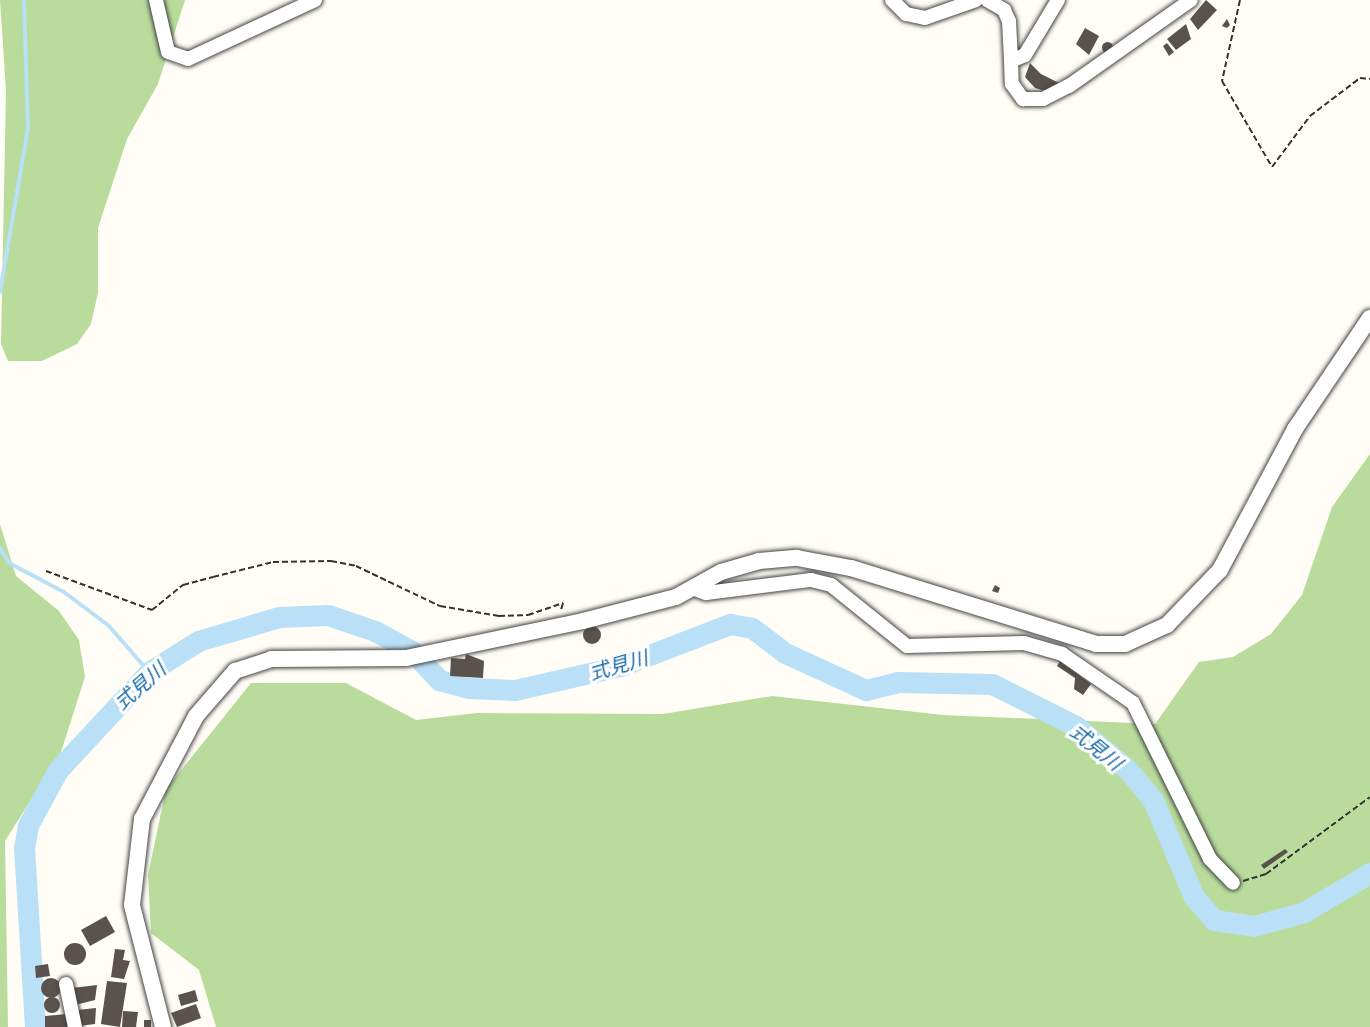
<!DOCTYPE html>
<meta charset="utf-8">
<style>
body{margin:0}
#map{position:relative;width:1370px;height:1027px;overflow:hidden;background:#fffdf5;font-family:Georgia,"Noto Sans JP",serif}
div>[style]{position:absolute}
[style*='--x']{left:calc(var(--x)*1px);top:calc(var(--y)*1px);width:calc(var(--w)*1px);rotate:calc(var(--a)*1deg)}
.forest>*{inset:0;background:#b9dc9c}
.stream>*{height:4px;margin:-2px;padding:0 2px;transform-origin:2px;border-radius:2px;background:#b9e0f7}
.river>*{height:21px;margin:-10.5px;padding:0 10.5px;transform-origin:10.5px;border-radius:10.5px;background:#b9e0f7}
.building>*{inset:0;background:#5a524d}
.round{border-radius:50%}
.path>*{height:2px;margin-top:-1px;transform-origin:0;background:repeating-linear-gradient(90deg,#333 0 6px,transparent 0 9px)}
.roads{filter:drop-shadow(0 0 2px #444) drop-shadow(0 0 2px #444)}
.minor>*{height:14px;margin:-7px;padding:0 7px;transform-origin:7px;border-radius:7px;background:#fff}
.tertiary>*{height:16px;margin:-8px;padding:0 8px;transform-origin:8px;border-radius:8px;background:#fff}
span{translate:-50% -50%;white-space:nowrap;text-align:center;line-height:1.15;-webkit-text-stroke:6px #fff;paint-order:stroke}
.water-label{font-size:20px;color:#1768a6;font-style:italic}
</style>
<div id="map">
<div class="forest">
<div style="clip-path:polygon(0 0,185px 0,158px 84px,127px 139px,98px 228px,98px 293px,91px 324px,77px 344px,42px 361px,8px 361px,1px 344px,6px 91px)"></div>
<div style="clip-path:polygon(1370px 454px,1370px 1027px,216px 1027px,199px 970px,151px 933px,148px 875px,166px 789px,251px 683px,346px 683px,416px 720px,477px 713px,663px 714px,772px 696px,943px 715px,1155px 724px,1199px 662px,1233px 657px,1271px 634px,1302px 595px,1332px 507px)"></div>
<div style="clip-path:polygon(0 524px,16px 576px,59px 611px,79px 640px,85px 677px,61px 752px,5px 841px,8px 1027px,0 1027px)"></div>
</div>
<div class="stream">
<div style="--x:0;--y:292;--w:166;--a:-80.3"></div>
<div style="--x:28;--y:128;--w:128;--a:-91.8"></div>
<div style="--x:0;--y:548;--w:17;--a:59"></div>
<div style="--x:9;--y:563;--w:62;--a:27.8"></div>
<div style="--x:64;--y:592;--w:56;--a:37.1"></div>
<div style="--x:109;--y:626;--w:61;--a:49"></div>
</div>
<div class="river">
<div style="--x:35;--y:1027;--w:179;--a:-93.5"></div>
<div style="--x:24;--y:848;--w:23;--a:-80"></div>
<div style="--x:28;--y:825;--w:63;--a:-61.4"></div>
<div style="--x:58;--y:770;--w:134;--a:-47.1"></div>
<div style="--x:149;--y:672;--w:58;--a:-32.3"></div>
<div style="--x:198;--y:641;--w:84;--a:-16.5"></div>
<div style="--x:279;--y:617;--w:49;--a:-2.3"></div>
<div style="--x:328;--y:615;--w:50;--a:18.8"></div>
<div style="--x:375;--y:631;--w:42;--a:28.4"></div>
<div style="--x:412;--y:651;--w:40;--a:47"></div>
<div style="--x:439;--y:680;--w:31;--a:15"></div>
<div style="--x:469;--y:688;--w:46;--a:2.5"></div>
<div style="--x:515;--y:690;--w:109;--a:-12.8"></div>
<div style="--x:621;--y:666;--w:117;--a:-21.1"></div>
<div style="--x:730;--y:624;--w:22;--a:10"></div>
<div style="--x:752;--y:628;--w:41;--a:37.1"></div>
<div style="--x:785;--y:653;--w:89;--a:24.6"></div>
<div style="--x:866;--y:690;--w:33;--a:-14"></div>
<div style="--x:898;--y:682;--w:94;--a:1.2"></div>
<div style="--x:992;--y:684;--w:94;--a:26.6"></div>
<div style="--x:1076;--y:726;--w:68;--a:40.2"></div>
<div style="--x:1128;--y:770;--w:39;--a:50"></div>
<div style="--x:1153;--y:800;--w:105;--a:67.1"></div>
<div style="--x:1194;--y:897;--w:30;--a:49"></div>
<div style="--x:1214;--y:920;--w:40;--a:8.5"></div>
<div style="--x:1254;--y:926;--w:52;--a:-15.6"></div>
<div style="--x:1304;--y:912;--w:77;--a:-30.6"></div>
</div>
<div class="building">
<div style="clip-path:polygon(1206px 0,1217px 10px,1198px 30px,1190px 19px)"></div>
<div style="clip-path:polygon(1227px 19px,1230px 25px,1227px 28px,1222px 26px)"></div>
<div style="clip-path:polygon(1186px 24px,1191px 39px,1176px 50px,1167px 39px)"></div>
<div style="clip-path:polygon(1085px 28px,1099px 36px,1089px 55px,1076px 44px)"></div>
<div class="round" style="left:1101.5px;top:41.5px;width:11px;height:11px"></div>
<div style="clip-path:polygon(1167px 43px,1174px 52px,1169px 56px,1163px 46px)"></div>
<div style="clip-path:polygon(1030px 63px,1041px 74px,1059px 83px,1045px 91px,1035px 88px,1025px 77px)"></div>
<div style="clip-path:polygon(995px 585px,1000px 588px,998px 593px,992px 591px)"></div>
<div class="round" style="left:583px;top:626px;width:18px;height:18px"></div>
<div style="clip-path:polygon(466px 654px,484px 661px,483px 678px,450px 676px,451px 658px,465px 659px)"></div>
<div style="clip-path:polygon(1060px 661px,1091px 684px,1083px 695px,1074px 689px,1075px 678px,1057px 666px)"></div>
<div style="clip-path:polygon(1285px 849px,1288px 852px,1264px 869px,1261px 865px)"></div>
<div style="clip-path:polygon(106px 916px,115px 932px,90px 946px,81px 930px)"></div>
<div class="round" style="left:64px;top:943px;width:22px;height:22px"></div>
<div style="clip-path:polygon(115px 949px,125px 950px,123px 960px,130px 961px,124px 979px,111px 977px)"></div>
<div style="clip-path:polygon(48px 964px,50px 976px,36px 978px,35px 966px)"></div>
<div class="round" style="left:41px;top:978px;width:20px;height:20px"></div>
<div style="clip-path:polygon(107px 981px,127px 983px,120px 1027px,101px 1024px)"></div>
<div style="clip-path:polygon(97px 985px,95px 1000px,75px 1005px,72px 988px)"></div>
<div style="clip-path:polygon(195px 990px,198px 1001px,181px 1006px,178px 995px)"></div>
<div class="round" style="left:44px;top:997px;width:16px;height:16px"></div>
<div style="clip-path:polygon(196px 1004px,201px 1018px,177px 1027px,171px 1013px)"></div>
<div style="clip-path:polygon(96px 1008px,95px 1024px,79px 1026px,77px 1010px)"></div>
<div style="clip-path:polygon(123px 1011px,138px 1012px,136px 1027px,122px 1027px)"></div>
<div style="clip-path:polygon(67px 1014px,69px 1027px,45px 1027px,45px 1016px)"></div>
<div style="clip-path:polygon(144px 1020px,151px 1020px,151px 1027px,144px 1027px)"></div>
</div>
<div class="path">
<div style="--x:1240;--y:0;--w:83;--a:102.5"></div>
<div style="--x:1222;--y:81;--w:99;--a:59.8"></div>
<div style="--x:1272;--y:167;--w:64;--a:-53.3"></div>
<div style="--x:1310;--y:116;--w:63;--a:-37.2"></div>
<div style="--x:1360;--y:78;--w:10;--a:6"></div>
<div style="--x:46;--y:571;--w:113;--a:20.2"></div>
<div style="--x:152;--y:610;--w:40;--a:-39"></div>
<div style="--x:183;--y:585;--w:31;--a:-15"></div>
<div style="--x:213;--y:577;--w:62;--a:-14"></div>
<div style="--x:273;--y:562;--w:58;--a:-1"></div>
<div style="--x:331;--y:561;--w:25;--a:11"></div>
<div style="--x:356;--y:566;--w:93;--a:25.5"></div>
<div style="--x:440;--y:606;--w:60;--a:9.6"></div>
<div style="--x:499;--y:616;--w:29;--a:-2"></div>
<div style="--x:528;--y:615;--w:37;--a:-19"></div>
<div style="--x:563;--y:603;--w:7;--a:106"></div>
<div style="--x:1243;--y:881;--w:24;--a:-17"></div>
<div style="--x:1266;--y:874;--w:129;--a:-36.5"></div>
</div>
<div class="roads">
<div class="minor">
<div style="--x:156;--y:0;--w:53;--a:77"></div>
<div style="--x:168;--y:52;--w:21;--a:19"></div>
<div style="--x:188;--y:59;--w:140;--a:-24.9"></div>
<div style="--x:892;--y:0;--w:20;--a:45"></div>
<div style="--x:906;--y:14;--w:19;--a:12"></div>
<div style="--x:925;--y:18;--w:54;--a:-19.4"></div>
<div style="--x:987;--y:0;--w:20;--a:30"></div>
<div style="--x:1004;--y:10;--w:12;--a:66"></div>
<div style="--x:1009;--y:21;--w:40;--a:87.1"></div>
<div style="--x:1058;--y:0;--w:64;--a:121"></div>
<div style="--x:1025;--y:55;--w:15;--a:157"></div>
<div style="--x:1011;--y:61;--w:23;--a:88"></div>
<div style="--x:1012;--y:84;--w:19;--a:54"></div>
<div style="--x:1023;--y:99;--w:20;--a:0"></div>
<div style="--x:1043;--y:99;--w:29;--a:-27"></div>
<div style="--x:1069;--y:86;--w:149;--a:-35.2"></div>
<div style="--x:692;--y:588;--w:15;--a:20"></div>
<div style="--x:706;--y:593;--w:106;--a:-7.1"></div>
<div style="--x:811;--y:580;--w:21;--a:14"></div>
<div style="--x:831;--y:585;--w:97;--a:38.8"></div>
<div style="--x:907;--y:646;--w:117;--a:-1.5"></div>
<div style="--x:1024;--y:643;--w:40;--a:16"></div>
<div style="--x:1062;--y:654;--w:86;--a:34.6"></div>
<div style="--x:1133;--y:703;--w:174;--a:63.7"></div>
<div style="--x:1210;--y:859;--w:33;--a:46"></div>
<div style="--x:66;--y:984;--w:44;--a:78.2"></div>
</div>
<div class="tertiary">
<div style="--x:163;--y:1027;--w:126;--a:-104.3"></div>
<div style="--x:132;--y:905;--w:87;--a:-83.4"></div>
<div style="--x:142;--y:819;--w:116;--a:-62.3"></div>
<div style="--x:196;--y:716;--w:60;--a:-49.1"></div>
<div style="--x:235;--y:671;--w:38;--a:-18"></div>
<div style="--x:271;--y:659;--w:135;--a:-0.4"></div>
<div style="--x:406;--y:658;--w:181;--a:-11.8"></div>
<div style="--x:583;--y:621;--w:96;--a:-14.5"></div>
<div style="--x:676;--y:597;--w:51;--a:-29.1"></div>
<div style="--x:721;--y:572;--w:40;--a:-16"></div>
<div style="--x:759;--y:561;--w:38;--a:-5"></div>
<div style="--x:797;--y:558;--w:55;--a:10.5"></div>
<div style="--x:851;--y:568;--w:257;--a:17.2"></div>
<div style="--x:1096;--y:644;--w:29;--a:0"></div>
<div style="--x:1125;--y:644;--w:46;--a:-24.3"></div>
<div style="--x:1167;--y:625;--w:76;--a:-46.1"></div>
<div style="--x:1220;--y:570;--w:160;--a:-62"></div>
<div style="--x:1295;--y:429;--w:134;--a:-56"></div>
</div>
</div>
<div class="water-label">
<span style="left:618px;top:664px;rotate:-16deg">式見川</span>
<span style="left:139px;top:685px;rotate:-41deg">式見川</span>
<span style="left:1097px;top:746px;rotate:39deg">式見川</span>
</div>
</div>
